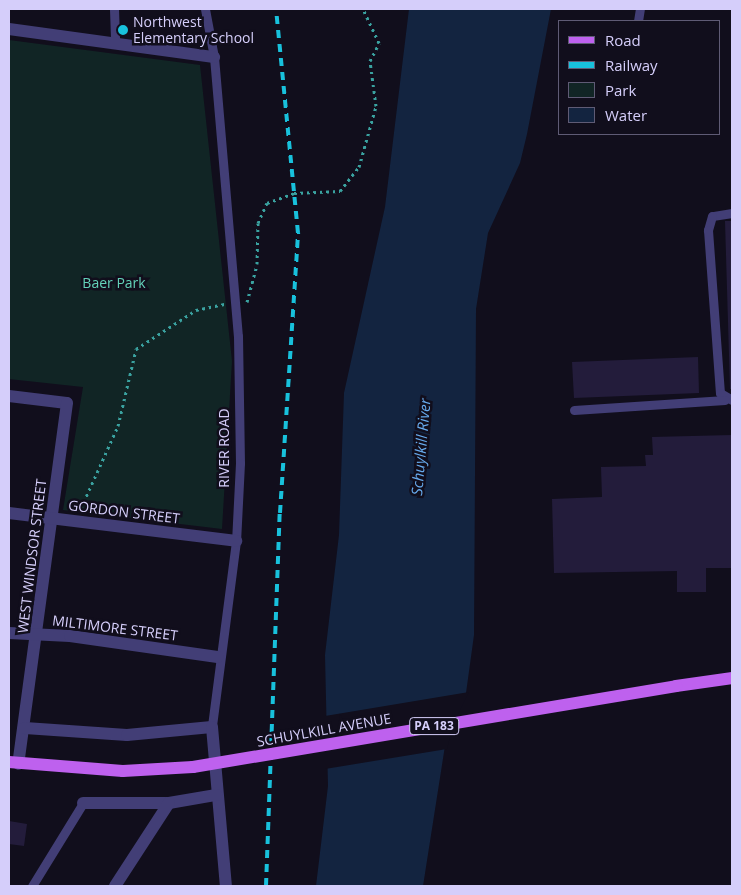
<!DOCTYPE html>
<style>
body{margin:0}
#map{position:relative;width:741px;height:895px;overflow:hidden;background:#110e1c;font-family:"Open Sans",sans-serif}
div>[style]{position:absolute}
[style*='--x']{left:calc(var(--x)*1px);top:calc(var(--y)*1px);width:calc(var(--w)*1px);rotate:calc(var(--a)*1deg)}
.green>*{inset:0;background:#112525}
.water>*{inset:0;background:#132440}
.pier>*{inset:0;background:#110e1c}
.building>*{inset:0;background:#231c3b}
.path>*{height:3px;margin-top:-1.5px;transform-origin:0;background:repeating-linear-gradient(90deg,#3aa2a0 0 2.5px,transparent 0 6.5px)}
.service>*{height:9px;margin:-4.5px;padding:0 4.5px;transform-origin:4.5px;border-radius:4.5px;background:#423e76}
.minor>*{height:12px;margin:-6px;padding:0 6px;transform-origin:6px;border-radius:6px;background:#423e76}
.primary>*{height:12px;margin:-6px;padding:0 6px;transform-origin:6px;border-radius:6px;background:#be61ee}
.rail>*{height:4px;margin-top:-2px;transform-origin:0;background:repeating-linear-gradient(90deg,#18c1dc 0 8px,transparent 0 14px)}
.primary-bridge>*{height:12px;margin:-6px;padding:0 6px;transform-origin:6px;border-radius:6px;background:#be61ee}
.dots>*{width:14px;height:14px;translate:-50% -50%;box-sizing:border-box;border:2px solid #110e1c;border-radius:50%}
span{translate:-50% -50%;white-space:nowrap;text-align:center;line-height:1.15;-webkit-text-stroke:5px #110e1c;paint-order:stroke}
.shield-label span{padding:1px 4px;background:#110e1c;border:1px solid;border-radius:4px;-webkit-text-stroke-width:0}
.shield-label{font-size:12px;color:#d5cefa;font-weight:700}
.poi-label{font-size:14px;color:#d5cefa}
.left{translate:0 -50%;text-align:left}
.park-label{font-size:14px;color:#63d1b9}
.street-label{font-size:14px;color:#d5cefa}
.water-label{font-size:15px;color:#68abee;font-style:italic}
.frame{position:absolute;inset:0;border:10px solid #d5cefa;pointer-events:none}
.legend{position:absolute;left:558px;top:20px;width:162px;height:115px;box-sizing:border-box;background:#110e1c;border:1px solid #5f5b75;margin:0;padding:6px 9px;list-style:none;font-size:15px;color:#d5cefa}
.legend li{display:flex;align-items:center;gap:10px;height:25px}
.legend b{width:25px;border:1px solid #5f5b75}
</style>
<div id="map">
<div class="green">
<div style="clip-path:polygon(9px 40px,200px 65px,232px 361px,222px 529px,63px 510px,83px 387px,9px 379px)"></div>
</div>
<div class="water">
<div style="clip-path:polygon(409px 9px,551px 9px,527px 134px,520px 163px,488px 233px,476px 309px,474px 635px,466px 693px,447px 733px,423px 886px,316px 886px,328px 786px,325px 655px,339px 535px,344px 393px,385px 207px)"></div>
</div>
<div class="pier">
<div style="clip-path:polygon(469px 692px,454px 722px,447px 749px,325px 769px,325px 716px)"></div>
</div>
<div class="building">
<div style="clip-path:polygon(725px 221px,732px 221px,732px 389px,730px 389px)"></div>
<div style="clip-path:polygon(698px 357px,699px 393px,574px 398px,572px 362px)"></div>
<div style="clip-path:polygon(732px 435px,732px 568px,706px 568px,706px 592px,677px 592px,677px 571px,554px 573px,552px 499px,602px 497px,601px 467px,646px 466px,645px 455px,653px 455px,652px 437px)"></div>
<div style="clip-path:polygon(9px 821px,27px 824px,24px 846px,9px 844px)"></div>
</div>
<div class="path">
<div style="--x:247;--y:302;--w:39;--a:-75"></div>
<div style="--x:257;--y:264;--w:41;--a:-88.6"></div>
<div style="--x:258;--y:223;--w:22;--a:-66"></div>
<div style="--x:267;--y:203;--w:29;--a:-20"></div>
<div style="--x:294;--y:193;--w:46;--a:-2.5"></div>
<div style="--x:340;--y:191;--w:31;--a:-52"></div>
<div style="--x:359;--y:167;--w:63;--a:-74.4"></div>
<div style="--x:376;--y:106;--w:45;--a:-97.6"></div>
<div style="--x:370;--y:61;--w:20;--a:-63"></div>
<div style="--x:379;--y:43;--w:38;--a:-115"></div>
<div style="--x:81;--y:508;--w:90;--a:-65.7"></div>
<div style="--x:118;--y:426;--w:79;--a:-76.8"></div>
<div style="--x:136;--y:349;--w:72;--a:-33"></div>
<div style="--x:196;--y:310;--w:29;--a:-12"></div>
</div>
<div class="service">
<div style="--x:114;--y:9;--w:35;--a:88"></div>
<div style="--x:205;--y:9;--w:49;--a:79.4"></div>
<div style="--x:214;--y:57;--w:280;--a:85.1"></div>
<div style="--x:238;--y:336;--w:127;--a:89.1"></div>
<div style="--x:240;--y:463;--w:78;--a:92.9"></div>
<div style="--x:236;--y:541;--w:188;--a:97.4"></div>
<div style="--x:638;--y:21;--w:12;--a:-81"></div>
<div style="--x:732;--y:213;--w:20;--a:171"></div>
<div style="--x:712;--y:216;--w:15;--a:106"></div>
<div style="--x:708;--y:230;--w:163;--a:85.8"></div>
<div style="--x:720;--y:393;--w:14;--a:30"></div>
<div style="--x:574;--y:410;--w:151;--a:-3.8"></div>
<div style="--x:32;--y:886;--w:97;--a:-58.4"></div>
</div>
<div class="minor">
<div style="--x:9;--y:29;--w:207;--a:7.8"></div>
<div style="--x:9;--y:396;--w:58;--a:6.9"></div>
<div style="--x:67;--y:403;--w:364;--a:97.7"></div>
<div style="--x:9;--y:513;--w:229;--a:7"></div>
<div style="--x:9;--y:633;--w:61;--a:2.8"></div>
<div style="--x:70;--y:636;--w:149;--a:8.1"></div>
<div style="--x:25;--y:728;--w:102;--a:3.9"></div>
<div style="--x:127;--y:735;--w:85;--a:-5.4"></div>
<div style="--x:212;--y:727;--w:160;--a:85"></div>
<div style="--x:83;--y:803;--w:86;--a:0"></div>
<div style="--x:169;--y:803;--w:48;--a:-9.7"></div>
<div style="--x:115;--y:886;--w:99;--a:-57"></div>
</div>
<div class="primary">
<div style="--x:676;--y:686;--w:57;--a:-8.1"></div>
<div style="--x:9;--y:762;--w:114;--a:4.5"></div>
<div style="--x:123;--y:771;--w:70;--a:-3.3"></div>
</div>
<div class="rail">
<div style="--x:266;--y:886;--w:373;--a:-87.9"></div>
<div style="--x:280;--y:513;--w:281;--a:-86.3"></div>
<div style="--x:298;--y:233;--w:225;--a:-95.6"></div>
</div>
<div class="primary-bridge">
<div style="--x:193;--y:767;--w:490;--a:-9.5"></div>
</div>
<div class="dots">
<div style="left:123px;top:30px;background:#18c1dc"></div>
</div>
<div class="shield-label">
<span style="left:434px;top:726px">PA 183</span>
</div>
<div class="poi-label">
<span class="left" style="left:133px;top:30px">Northwest<br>Elementary School</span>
</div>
<div class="park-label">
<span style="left:114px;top:283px">Baer Park</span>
</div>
<div class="street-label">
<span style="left:224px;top:448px;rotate:-90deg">RIVER ROAD</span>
<span style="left:124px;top:512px;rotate:7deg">GORDON STREET</span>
<span style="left:32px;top:556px;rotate:-83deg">WEST WINDSOR STREET</span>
<span style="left:115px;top:628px;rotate:7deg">MILTIMORE STREET</span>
<span style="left:324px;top:730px;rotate:-10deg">SCHUYLKILL AVENUE</span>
</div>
<div class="water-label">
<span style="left:421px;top:447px;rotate:-85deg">Schuylkill River</span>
</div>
<div class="frame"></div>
<ul class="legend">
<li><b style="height:6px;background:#be61ee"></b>Road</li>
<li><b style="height:6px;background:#18c1dc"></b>Railway</li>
<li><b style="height:14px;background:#112525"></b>Park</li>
<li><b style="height:14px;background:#132440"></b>Water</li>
</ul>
</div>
